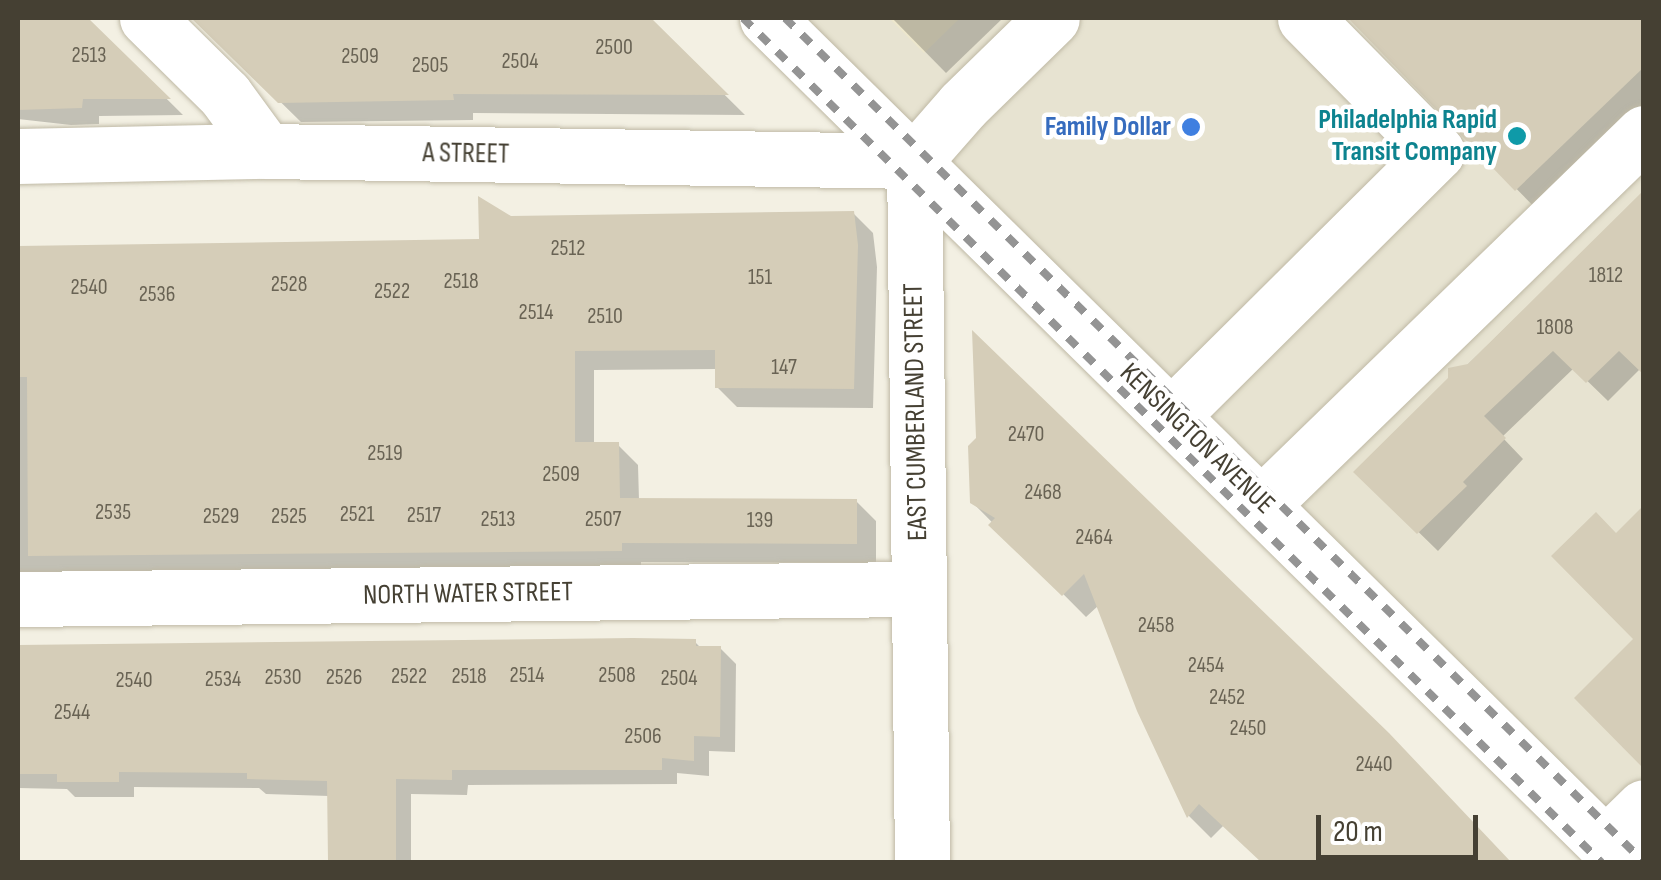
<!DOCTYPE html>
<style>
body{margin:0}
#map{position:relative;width:1661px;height:880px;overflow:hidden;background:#f3f0e3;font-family:"Sofia Sans Condensed",sans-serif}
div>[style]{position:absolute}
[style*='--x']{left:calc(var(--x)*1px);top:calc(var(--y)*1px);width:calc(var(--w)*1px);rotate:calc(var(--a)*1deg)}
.residential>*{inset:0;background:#e7e3d1}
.education>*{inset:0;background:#ede7cc}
.shadow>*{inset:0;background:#0003}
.building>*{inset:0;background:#d5cdb8}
.roads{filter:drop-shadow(0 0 2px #bfb9a5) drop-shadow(0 0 2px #bfb9a5)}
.minor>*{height:55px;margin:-27.5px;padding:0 27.5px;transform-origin:27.5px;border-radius:27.5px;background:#fff}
.rail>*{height:8px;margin-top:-4px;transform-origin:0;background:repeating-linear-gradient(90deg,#949494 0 12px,transparent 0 24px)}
.dots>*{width:28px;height:28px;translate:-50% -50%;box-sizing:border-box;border:5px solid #fff;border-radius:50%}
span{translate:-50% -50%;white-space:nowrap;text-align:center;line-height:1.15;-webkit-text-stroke:9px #fff;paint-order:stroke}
.number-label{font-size:22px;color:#696354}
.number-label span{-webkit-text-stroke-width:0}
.culture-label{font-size:28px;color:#0d838f;font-weight:700}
.right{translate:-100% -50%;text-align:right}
.shop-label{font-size:28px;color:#366cbe;font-weight:700}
.street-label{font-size:28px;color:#454033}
.frame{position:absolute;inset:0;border:20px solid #454033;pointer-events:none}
.scale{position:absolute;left:1316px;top:815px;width:162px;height:45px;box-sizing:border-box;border:5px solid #454033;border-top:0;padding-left:12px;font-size:30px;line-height:35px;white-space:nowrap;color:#454033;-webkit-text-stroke:8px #fff;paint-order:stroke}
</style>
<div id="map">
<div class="residential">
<div style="clip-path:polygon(765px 18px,1643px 18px,1643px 862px)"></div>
</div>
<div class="education">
<div style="clip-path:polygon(889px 18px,960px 18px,924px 53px)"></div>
</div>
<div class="shadow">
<div style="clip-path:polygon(18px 18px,85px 18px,183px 115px,99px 116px,99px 124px,71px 125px,18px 119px)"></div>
<div style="clip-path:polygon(213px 18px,647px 18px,745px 115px,473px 113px,473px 120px,301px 122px,204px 27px)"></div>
<div style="clip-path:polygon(892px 18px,1003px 18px,946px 73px)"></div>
<div style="clip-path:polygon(1349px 18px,1644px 18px,1644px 122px,1545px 218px)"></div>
<div style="clip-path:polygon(1644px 193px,1640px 369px,1608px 401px,1574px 368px,1502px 437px,1523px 459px,1438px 551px,1357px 472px)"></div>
<div style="clip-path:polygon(853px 213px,873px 233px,877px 267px,873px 408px,737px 407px,717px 387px,717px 369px,594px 370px,594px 445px,618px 445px,638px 465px,639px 500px,856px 501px,876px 521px,876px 563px,641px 562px,641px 570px,18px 575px,18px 247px,481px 241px,510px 219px)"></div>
<div style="clip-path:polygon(971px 447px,1477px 833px,1509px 862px,1263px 862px,1224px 825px,1211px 838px,1189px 816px,1139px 710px,1099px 605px,1086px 617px,972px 502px)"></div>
<div style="clip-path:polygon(695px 642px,702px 649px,720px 648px,736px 664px,735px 752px,709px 751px,709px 776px,677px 773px,677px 784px,468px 785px,467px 795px,411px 794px,411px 862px,331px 862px,329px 796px,266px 794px,259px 788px,134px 787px,134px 797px,75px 797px,67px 789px,18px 788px,18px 648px)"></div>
<div style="clip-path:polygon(663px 860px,666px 862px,613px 862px,613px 861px)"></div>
</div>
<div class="building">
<div style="clip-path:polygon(18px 18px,88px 18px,171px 99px,83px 99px,82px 108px,18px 110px)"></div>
<div style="clip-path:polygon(191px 18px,651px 18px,729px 95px,453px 94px,454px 100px,278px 103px)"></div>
<div style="clip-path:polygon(1348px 18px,1644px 18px,1644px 67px,1515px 191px)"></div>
<div style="clip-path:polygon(1644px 190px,1644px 375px,1619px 351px,1586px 383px,1553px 351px,1484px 416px,1506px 438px,1463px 482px,1467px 486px,1417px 534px,1353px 472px,1448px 378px,1448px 368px,1468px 364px)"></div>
<div style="clip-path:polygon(478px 196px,511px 216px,854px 211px,858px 245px,854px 389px,715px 388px,715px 350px,575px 351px,575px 442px,619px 442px,620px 498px,857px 499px,857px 544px,622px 543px,622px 551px,28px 556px,27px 377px,18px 377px,18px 246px,479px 239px)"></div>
<div style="clip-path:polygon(972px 330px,1389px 733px,1511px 862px,1261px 862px,1199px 804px,1187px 818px,1137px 711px,1084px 574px,1062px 596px,988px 525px,995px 518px,970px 503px,968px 446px,976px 438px)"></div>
<div style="clip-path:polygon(1644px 505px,1644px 769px,1574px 698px,1633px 639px,1551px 556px,1596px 512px,1616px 533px)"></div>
<div style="clip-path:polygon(633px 638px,696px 639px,696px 646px,721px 646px,720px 737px,694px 736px,694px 761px,662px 758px,662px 770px,452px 770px,452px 780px,396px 779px,396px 862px,328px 862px,327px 781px,247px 779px,247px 773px,119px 772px,119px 782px,57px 782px,57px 774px,18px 774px,18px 645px)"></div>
</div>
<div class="roads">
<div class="minor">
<div style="--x:147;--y:18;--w:110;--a:44.6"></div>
<div style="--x:225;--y:95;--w:69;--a:53.8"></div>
<div style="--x:767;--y:18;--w:1202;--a:44.6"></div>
<div style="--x:18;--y:156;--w:248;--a:-1.2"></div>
<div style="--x:266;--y:151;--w:648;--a:0.88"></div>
<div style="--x:1172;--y:415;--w:373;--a:-44.8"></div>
<div style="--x:1437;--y:152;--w:188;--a:-134.6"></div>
<div style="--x:1263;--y:503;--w:531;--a:-44.16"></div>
<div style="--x:18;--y:599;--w:901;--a:-0.64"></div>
<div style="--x:1605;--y:845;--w:54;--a:-44.3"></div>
<div style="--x:922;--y:862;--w:701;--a:-90.65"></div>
<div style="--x:914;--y:161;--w:74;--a:-48.8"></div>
<div style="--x:963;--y:105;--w:124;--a:-44.3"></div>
</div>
</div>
<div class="rail">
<div style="--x:743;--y:18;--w:1204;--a:44.53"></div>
<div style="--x:785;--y:18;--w:1204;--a:44.5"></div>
</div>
<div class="dots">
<div style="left:1191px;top:127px;background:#3f7fe0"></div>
<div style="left:1517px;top:136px;background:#0f9aa8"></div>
</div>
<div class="number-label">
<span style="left:614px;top:48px">2500</span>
<span style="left:89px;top:56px">2513</span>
<span style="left:360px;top:57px">2509</span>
<span style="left:520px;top:62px">2504</span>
<span style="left:430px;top:66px">2505</span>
<span style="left:568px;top:249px">2512</span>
<span style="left:1606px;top:276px">1812</span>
<span style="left:760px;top:278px">151</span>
<span style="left:461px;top:282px">2518</span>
<span style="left:289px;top:285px">2528</span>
<span style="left:89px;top:288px">2540</span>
<span style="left:392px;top:292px">2522</span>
<span style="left:157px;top:295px">2536</span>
<span style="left:536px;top:313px">2514</span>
<span style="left:605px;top:317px">2510</span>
<span style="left:1555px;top:328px">1808</span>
<span style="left:784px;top:368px">147</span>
<span style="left:1026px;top:435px">2470</span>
<span style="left:385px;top:454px">2519</span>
<span style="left:561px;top:475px">2509</span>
<span style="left:1043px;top:493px">2468</span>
<span style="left:113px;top:513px">2535</span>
<span style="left:357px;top:515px">2521</span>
<span style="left:424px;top:516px">2517</span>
<span style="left:221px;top:517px">2529</span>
<span style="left:289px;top:517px">2525</span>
<span style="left:498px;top:520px">2513</span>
<span style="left:603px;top:520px">2507</span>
<span style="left:760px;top:521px">139</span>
<span style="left:1094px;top:538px">2464</span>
<span style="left:1156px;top:626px">2458</span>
<span style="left:1206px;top:666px">2454</span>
<span style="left:527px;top:676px">2514</span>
<span style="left:617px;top:676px">2508</span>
<span style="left:409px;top:677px">2522</span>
<span style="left:469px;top:677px">2518</span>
<span style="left:283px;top:678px">2530</span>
<span style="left:344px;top:678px">2526</span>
<span style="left:679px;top:679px">2504</span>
<span style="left:223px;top:680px">2534</span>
<span style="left:134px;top:681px">2540</span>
<span style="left:1227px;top:698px">2452</span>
<span style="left:72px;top:713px">2544</span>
<span style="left:1248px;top:729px">2450</span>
<span style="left:643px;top:737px">2506</span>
<span style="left:1374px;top:765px">2440</span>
</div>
<div class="culture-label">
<span class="right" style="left:1497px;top:136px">Philadelphia Rapid<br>Transit Company</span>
</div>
<div class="shop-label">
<span class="right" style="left:1171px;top:127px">Family Dollar</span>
</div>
<div class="street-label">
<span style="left:466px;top:154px;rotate:1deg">A STREET</span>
<span style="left:916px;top:412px;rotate:-91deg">EAST CUMBERLAND STREET</span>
<span style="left:1197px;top:439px;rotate:44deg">KENSINGTON AVENUE</span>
<span style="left:468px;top:594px;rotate:-1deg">NORTH WATER STREET</span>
</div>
<div class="frame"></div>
<div class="scale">20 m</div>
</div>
